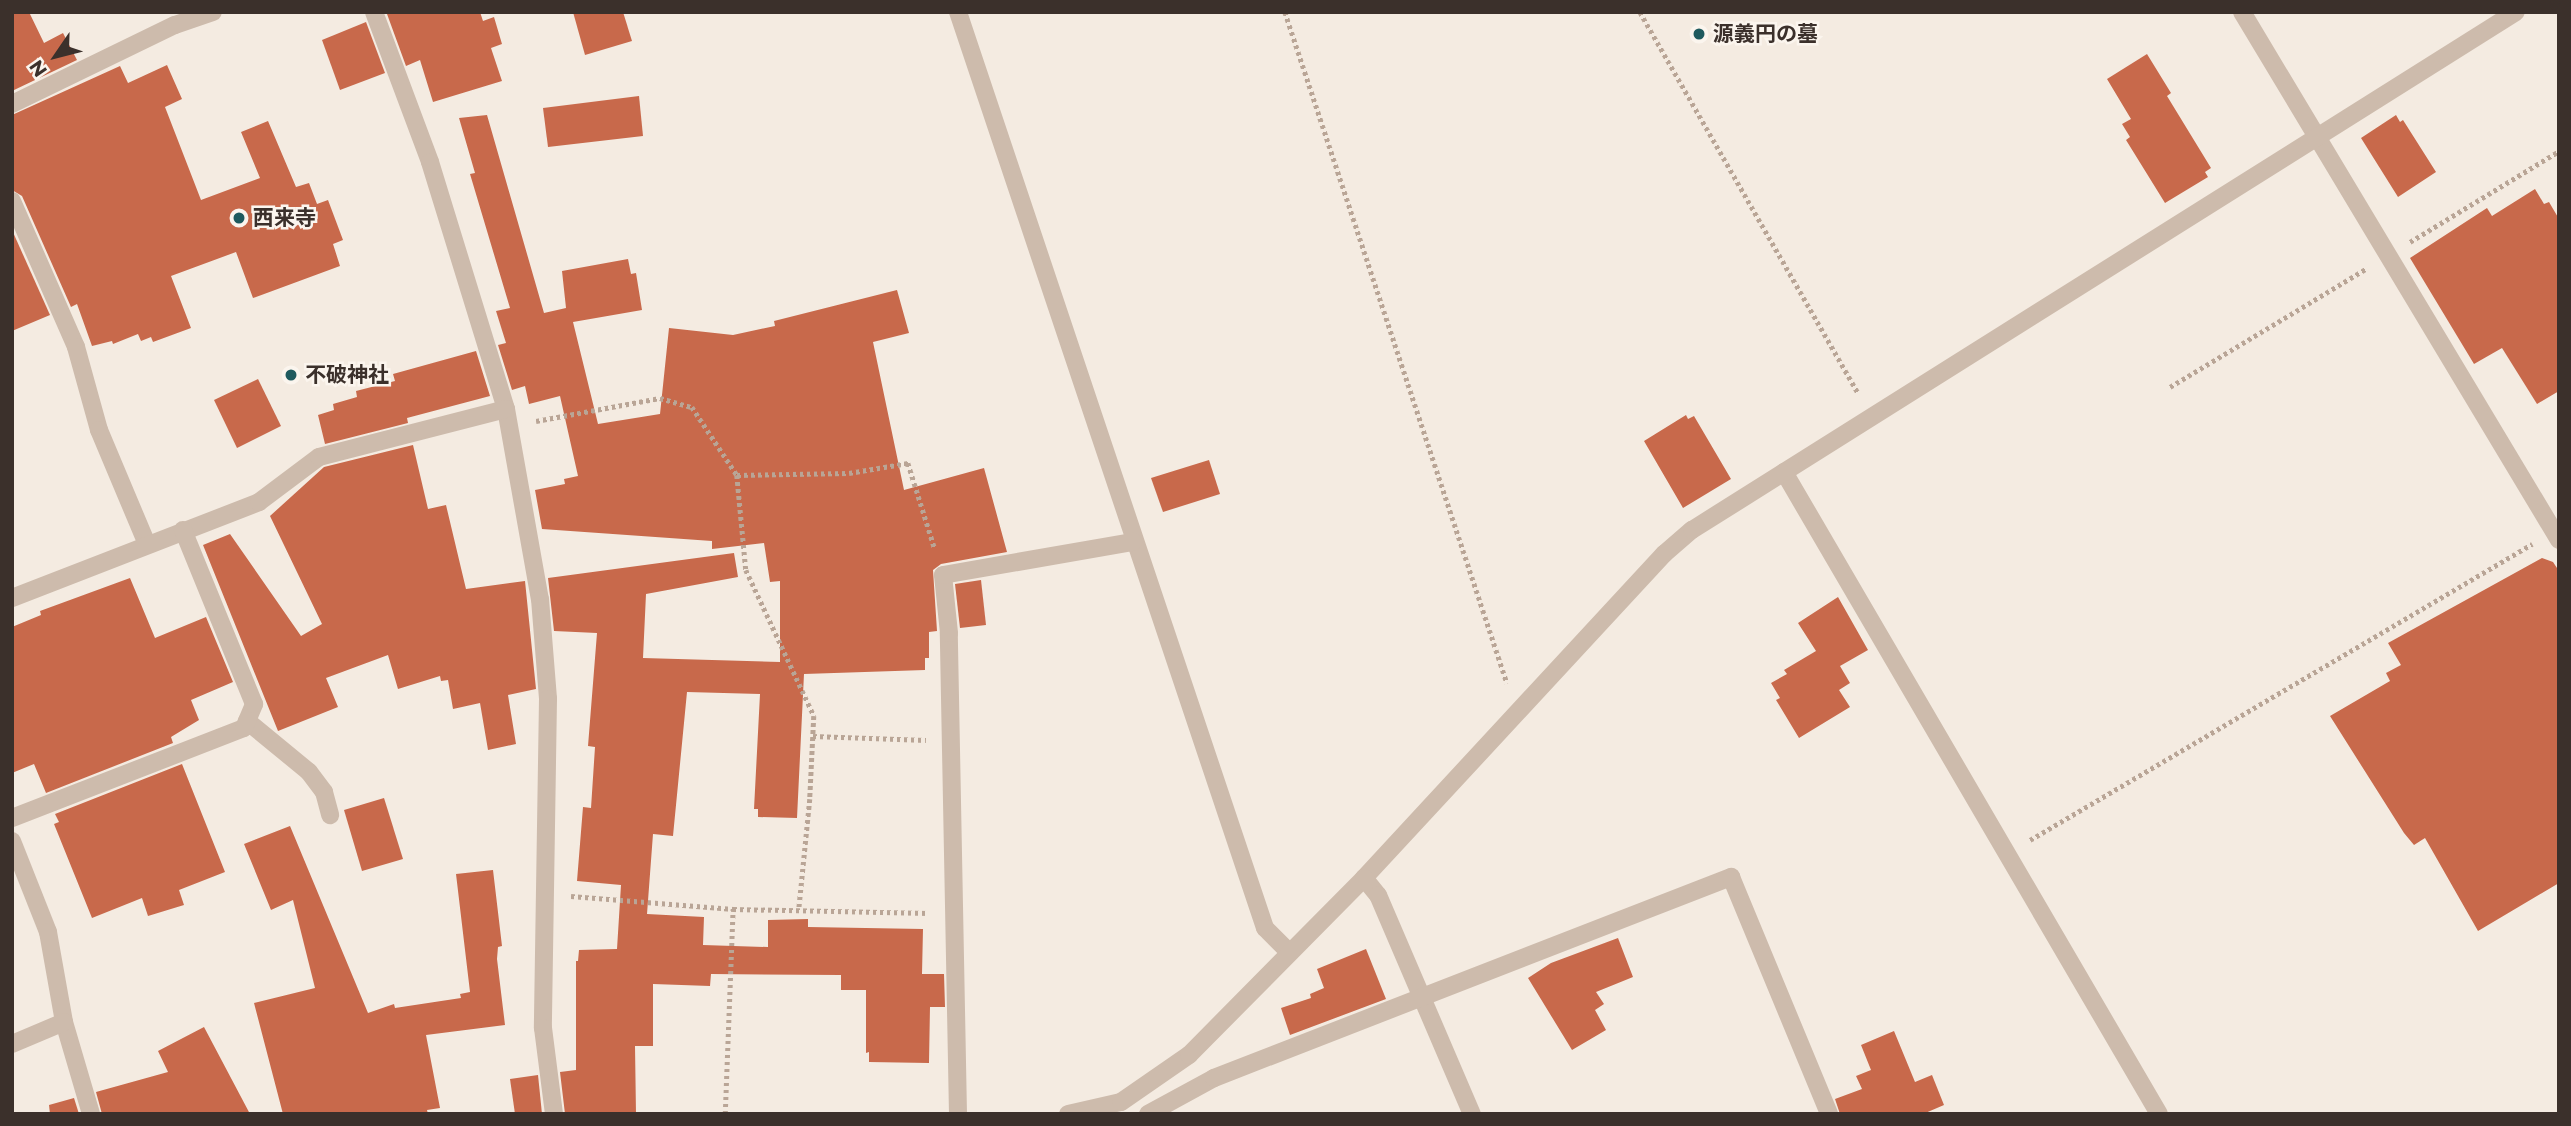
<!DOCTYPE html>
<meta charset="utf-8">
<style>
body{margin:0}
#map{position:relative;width:2571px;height:1126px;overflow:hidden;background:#f4ebe1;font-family:Montserrat,"Noto Sans JP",sans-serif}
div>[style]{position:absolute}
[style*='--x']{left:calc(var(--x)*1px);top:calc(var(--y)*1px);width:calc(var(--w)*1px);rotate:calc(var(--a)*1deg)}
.building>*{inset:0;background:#c8694b}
.path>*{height:4.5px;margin-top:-2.25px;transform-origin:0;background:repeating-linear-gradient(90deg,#b9a596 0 3.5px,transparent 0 7px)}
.service>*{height:18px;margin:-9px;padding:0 9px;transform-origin:9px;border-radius:9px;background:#cdbbac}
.minor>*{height:18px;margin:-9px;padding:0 9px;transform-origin:9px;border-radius:9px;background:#cdbbac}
.dots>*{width:19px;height:19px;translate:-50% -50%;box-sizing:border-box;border:4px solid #fbf5ee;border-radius:50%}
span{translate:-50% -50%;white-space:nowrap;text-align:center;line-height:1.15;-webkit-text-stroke:5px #fbf5ee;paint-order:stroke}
.poi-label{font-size:21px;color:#3b302b;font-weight:700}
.left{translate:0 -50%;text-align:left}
.frame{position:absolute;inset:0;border:14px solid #3b302b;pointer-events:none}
.north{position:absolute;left:21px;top:21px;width:70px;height:70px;-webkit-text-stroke:5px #fbf5ee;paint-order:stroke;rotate:235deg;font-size:19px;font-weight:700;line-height:28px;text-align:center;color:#3b302b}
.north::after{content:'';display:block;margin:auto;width:24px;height:32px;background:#3b302b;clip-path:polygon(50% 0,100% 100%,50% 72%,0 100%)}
</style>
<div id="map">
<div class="building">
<div style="clip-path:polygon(12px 12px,29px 12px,44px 43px,63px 33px,77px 60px,12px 91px)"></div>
<div style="clip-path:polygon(392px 12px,480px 12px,483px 21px,494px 17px,502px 44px,491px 48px,502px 81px,433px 102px,420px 60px,406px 66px,387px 14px)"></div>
<div style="clip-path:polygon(573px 12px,623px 12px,632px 41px,585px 55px)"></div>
<div style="clip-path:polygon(366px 22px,385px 73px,340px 90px,322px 40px)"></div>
<div style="clip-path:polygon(2147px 54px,2171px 93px,2167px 96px,2211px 168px,2205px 172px,2208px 177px,2165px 203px,2126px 140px,2130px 137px,2122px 124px,2131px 119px,2107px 79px)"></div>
<div style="clip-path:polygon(167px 65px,182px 99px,165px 107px,201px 200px,260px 178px,241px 132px,268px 121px,296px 187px,309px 183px,317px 204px,328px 200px,343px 240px,333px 244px,340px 266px,253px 298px,236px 252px,171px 276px,191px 328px,153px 342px,151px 337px,141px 341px,138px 334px,113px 344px,112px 341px,92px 346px,77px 304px,71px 307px,22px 196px,12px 190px,12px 115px,120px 66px,128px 83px)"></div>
<div style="clip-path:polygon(639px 96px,643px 136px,548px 147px,543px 108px)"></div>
<div style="clip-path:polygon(487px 115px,544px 313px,566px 308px,562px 271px,628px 259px,631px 274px,636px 273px,642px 310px,573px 322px,598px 424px,660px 414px,669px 328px,733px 335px,775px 326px,774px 321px,897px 290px,909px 333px,873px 342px,904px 490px,984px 468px,1007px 552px,941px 564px,933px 570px,937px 631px,929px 632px,929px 658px,925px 658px,925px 670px,804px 674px,797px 818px,758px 817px,758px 809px,754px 809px,760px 694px,687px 692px,673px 836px,653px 834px,647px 914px,704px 917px,703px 945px,768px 947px,768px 920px,808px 919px,808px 927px,923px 929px,922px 974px,944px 974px,945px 1007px,930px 1007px,929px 1063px,869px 1062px,869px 1052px,866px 1053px,866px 990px,841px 990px,841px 975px,711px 974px,710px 986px,653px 984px,653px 1046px,635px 1046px,636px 1114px,565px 1114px,560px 1072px,576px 1070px,576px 961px,578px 961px,579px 950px,617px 949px,621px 885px,577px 881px,583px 807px,591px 808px,595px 747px,588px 746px,597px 633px,554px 631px,548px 578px,734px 553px,738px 577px,646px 594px,643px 658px,780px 662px,780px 581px,770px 582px,764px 543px,712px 549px,712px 541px,542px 529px,535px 490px,565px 484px,564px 479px,578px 476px,560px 396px,529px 404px,525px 386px,512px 390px,498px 345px,506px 343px,496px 311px,510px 308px,470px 174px,475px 173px,459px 118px)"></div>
<div style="clip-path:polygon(2396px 115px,2400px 122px,2403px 120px,2436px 172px,2398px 197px,2361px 138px)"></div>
<div style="clip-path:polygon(2535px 189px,2544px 204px,2549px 202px,2559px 219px,2559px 391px,2537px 404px,2502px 348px,2474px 364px,2410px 258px,2487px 208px,2492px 216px)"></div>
<div style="clip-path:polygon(12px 230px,50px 315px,12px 331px)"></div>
<div style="clip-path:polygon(476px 351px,490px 396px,407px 418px,408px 423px,325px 444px,318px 415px,334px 410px,333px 404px,357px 397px,356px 391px,395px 381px,393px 374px)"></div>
<div style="clip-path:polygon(258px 379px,281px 426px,237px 448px,214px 400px)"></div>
<div style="clip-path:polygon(1686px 415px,1688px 419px,1694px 416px,1731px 479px,1683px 508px,1644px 441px)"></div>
<div style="clip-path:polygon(413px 445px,428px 509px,446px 505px,466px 589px,525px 581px,536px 689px,508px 695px,516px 744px,488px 750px,480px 703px,453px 709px,448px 680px,441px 681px,440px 676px,398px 689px,388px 655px,326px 678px,338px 707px,278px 731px,203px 545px,230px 534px,301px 636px,322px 624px,270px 516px,324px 467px)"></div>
<div style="clip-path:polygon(1209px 460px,1220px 494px,1163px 512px,1151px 478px)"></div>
<div style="clip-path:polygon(2542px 558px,2553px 562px,2559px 571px,2559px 883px,2478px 931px,2425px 838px,2414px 845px,2404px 833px,2330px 716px,2390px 681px,2386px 673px,2401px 665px,2388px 643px)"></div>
<div style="clip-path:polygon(130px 578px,155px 638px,206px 617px,233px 682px,191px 700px,199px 720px,171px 737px,173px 743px,46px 793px,34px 764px,12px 773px,12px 627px,41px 615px,40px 611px)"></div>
<div style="clip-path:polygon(981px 580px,986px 625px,960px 628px,955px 584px)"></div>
<div style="clip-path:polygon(1838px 597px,1868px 650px,1840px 666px,1850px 683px,1839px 690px,1850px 707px,1799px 738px,1776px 700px,1780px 698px,1771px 683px,1787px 674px,1784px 670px,1816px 651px,1798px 623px)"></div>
<div style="clip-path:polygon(182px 764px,225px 872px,179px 890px,184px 905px,148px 916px,142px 898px,92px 918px,54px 824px,59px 822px,55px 814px)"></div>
<div style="clip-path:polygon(384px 798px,403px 859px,362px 871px,344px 810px)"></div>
<div style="clip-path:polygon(290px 826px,368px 1013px,394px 1004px,395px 1008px,461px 998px,460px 994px,470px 992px,456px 874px,493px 870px,502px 946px,498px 947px,497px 959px,505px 1025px,426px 1035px,440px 1108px,427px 1110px,428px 1114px,283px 1114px,254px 1003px,315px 988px,293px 900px,271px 910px,244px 844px)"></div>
<div style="clip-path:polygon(1618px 938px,1633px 977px,1596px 992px,1604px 1004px,1595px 1010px,1606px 1030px,1572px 1050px,1528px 978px,1551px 963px)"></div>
<div style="clip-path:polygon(1366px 949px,1386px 999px,1290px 1035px,1281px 1008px,1311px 998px,1310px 994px,1324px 988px,1317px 969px)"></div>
<div style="clip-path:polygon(204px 1027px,250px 1114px,102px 1114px,96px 1092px,168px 1072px,158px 1051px)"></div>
<div style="clip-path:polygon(1894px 1031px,1915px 1082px,1932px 1075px,1944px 1105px,1923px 1114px,1840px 1114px,1835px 1099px,1862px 1089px,1856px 1076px,1871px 1070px,1861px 1045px)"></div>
<div style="clip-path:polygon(538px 1075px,542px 1114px,515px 1114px,510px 1079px)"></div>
<div style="clip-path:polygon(74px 1098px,79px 1114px,50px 1114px,49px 1105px)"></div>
</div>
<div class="path">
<div style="--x:1285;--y:12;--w:707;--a:71.69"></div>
<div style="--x:1640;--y:12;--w:440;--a:60.2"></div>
<div style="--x:2410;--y:242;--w:175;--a:-31.4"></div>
<div style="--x:2170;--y:387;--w:230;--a:-31.1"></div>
<div style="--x:536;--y:421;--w:126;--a:-10.5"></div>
<div style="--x:660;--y:398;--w:33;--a:16"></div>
<div style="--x:692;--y:407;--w:82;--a:56.5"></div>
<div style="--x:737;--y:475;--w:95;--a:84.6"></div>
<div style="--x:746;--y:570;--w:161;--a:65"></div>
<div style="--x:814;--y:716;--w:83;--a:92.8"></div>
<div style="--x:810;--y:799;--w:112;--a:95.7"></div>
<div style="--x:737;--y:475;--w:112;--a:-1"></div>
<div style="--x:849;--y:473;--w:60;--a:-9.6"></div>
<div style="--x:908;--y:463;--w:90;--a:72.6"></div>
<div style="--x:813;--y:736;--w:113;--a:2"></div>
<div style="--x:2030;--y:840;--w:583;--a:-30.53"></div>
<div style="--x:571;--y:896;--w:163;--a:4.6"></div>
<div style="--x:733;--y:909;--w:196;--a:1.2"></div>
<div style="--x:725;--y:1114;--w:205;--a:-87.8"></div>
</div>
<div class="service">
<div style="--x:247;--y:721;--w:80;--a:39.4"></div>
<div style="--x:309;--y:772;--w:25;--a:53"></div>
<div style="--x:324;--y:792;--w:24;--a:75"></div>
</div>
<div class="minor">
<div style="--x:374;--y:12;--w:160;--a:69.5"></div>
<div style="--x:430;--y:162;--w:258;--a:72.9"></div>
<div style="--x:506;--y:409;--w:193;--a:79.9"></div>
<div style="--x:540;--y:599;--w:100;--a:85.4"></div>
<div style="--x:548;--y:699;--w:329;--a:90.9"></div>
<div style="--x:543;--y:1028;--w:87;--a:82.7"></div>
<div style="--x:958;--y:12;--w:966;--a:71.47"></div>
<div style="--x:1265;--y:928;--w:33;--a:45"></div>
<div style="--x:2242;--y:12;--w:616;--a:59.02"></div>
<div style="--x:12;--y:104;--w:181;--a:-25.9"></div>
<div style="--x:175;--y:25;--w:40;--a:-18.9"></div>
<div style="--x:12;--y:201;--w:159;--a:66.3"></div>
<div style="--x:76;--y:347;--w:86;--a:74.5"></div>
<div style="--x:99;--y:430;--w:124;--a:67.2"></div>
<div style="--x:1784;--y:472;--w:743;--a:59.71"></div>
<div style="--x:12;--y:598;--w:265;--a:-21.2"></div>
<div style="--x:259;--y:502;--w:75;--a:-36.9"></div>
<div style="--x:319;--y:457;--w:193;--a:-14.4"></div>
<div style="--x:12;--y:818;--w:249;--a:-21.2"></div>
<div style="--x:244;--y:728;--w:26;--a:-67"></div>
<div style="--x:254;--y:704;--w:188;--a:-112.2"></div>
<div style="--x:12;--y:841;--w:98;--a:68.4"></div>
<div style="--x:48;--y:932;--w:91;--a:79.9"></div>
<div style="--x:64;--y:1022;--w:96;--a:73.6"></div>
<div style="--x:1364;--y:878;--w:442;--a:-47.2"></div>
<div style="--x:1664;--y:554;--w:37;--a:-41"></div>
<div style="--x:1692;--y:530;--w:973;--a:-32.16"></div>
<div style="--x:12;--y:1044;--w:56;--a:-22.9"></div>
<div style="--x:958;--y:1114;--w:481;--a:-91.1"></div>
<div style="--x:949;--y:633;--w:58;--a:-95.9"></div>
<div style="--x:943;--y:575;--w:193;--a:-9.9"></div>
<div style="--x:1068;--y:1114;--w:54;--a:-12.8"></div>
<div style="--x:1121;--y:1102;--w:83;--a:-34.7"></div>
<div style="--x:1189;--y:1055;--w:249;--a:-45.3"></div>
<div style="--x:1364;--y:878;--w:22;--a:51"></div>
<div style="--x:1378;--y:895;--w:238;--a:66.8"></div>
<div style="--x:1148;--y:1114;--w:75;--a:-28.6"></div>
<div style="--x:1214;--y:1078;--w:555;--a:-21.25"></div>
<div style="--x:1731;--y:877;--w:256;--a:67.5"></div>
</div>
<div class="dots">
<div style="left:1699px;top:34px;background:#1f5a5e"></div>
<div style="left:239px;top:218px;background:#1f5a5e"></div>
<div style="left:291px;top:375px;background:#1f5a5e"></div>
</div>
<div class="poi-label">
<span class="left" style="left:1713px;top:34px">源義円の墓</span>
<span class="left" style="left:253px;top:218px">西来寺</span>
<span class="left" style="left:305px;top:375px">不破神社</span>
</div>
<div class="frame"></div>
<div class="north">N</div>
</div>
